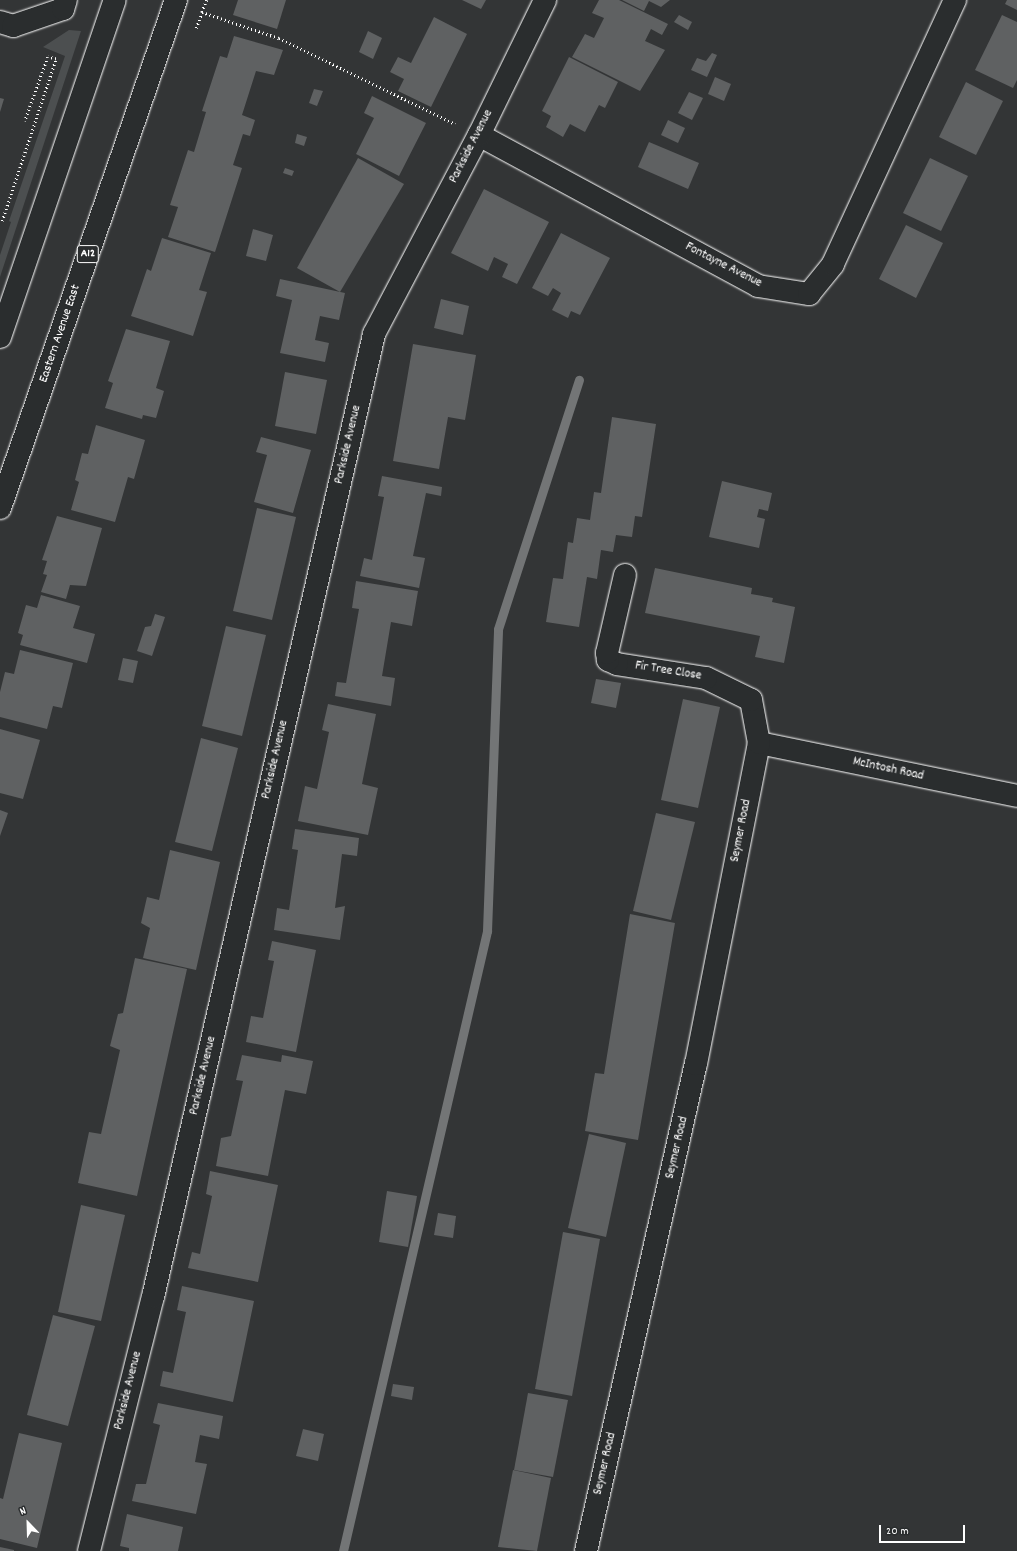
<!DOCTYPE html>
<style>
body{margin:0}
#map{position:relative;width:1017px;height:1551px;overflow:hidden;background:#333536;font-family:Dekko,sans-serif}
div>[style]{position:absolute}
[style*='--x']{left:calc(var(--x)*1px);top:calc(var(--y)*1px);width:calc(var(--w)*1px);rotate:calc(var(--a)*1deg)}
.green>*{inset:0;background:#4c4f50}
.stream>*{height:9px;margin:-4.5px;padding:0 4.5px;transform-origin:4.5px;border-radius:4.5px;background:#737576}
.building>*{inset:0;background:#5f6162}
.path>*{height:2.5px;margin-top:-1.25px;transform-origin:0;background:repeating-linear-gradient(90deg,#fff 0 1px,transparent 0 4px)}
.roads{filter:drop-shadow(0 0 1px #fff) drop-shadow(0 0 1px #fff)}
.minor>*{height:22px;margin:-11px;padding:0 11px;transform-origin:11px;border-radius:11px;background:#2a2d2e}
.highway>*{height:22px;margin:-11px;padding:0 11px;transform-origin:11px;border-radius:11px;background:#2a2d2e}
span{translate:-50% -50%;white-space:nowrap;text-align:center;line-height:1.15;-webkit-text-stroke:3px #2a2d2e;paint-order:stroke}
.shield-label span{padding:1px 3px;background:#2a2d2e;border:1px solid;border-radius:3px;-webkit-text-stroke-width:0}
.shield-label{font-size:12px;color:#fff;font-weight:700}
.street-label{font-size:13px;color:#fff}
.north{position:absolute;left:8px;top:1503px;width:40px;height:40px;-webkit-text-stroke:3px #2a2d2e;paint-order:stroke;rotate:337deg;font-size:11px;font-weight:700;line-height:16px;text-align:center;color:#fff}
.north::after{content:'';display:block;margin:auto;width:14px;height:18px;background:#fff;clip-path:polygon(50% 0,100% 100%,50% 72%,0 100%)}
.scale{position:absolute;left:879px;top:1525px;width:86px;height:18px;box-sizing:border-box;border:2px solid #fff;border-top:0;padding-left:5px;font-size:12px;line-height:14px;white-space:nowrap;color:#fff;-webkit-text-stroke:3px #2a2d2e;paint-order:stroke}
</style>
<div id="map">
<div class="green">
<div style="clip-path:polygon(69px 30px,81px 31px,0 277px,0 255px,11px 222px,9px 221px,65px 56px,43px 47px)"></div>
</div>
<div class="stream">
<div style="--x:343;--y:1551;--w:637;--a:-76.92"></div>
<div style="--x:487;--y:931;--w:302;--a:-87.9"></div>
<div style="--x:498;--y:629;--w:262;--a:-72"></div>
</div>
<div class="building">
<div style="clip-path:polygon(238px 0,286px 0,277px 29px,233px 15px)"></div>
<div style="clip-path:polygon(462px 0,486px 0,481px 9px)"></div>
<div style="clip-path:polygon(599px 0,619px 0,668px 24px,662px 35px,651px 29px,645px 41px,665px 50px,640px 91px,572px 57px,585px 34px,594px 38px,604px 18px,592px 13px)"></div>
<div style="clip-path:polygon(622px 0,670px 0,661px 7px,649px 1px,644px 11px)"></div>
<div style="clip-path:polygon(1007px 0,1017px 0,1017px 10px,1005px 4px)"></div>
<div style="clip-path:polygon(679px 15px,692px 22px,688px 30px,674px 22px)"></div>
<div style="clip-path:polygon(1002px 15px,1017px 22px,1017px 80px,1013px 88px,975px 70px)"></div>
<div style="clip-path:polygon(434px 17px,467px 34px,431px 107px,398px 91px,404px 79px,390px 72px,398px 57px,411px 63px)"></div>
<div style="clip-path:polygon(368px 31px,382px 38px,373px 59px,359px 52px)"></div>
<div style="clip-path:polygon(234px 36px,283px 50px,274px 75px,256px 71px,242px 115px,255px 120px,250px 136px,243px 134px,233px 165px,242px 168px,215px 252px,168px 237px,178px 207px,170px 205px,188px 150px,194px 152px,206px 112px,202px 111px,220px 56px,227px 58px)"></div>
<div style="clip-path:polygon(712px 53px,717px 55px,707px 77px,691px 70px,697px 58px,706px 61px)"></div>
<div style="clip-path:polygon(569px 57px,618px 82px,605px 108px,599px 105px,585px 132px,570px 124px,563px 137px,546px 127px,551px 116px,542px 111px)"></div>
<div style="clip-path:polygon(715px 77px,731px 84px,724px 101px,708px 94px)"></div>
<div style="clip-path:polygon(966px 82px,1003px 101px,976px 155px,939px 137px)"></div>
<div style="clip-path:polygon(314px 89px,323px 91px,317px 106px,309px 103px)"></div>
<div style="clip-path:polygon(689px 92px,703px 98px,692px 120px,678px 113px)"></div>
<div style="clip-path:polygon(372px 96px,426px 123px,399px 176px,356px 154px,374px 118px,364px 113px)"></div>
<div style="clip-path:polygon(0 98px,4px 99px,0 112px)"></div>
<div style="clip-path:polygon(668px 120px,685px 128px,678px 143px,661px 135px)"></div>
<div style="clip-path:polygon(297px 134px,307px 137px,304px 146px,295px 143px)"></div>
<div style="clip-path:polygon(649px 142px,699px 163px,688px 189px,638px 167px)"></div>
<div style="clip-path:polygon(358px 158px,404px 184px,340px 292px,297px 268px)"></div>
<div style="clip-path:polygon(930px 158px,968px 176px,941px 231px,903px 213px)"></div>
<div style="clip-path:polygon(285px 168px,294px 171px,292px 176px,283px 173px)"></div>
<div style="clip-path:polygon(484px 189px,549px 222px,517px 284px,502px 277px,508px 264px,494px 257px,488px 271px,451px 253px)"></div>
<div style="clip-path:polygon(906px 225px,943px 243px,916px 298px,879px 279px)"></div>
<div style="clip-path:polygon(253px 229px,273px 235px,266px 261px,246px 256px)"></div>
<div style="clip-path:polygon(561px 233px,610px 258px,580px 315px,571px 311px,568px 318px,552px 310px,561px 293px,553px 288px,548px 296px,532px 288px)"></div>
<div style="clip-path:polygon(162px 238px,211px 253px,199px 290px,207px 292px,193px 336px,131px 316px,147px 269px,151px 271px)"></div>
<div style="clip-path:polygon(280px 279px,345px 293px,339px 320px,320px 316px,315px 340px,329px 343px,325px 362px,280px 353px,292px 300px,276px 296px)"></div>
<div style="clip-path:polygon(441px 299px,469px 306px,463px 335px,434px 328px)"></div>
<div style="clip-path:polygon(126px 329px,170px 341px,156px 388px,164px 391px,156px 418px,143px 415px,142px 419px,105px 408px,113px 383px,108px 381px)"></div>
<div style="clip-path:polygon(413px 344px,476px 355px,465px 420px,448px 417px,439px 469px,393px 461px)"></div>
<div style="clip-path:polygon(285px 372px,327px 380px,316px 434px,275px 426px)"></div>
<div style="clip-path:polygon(612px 417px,656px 424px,642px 517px,635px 516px,632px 537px,616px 535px,613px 552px,601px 550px,597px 579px,587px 577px,579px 627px,546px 622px,553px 578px,563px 579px,568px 542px,573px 543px,577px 518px,590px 520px,594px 492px,601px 493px)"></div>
<div style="clip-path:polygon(96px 425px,145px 440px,134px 479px,128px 477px,115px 522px,71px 510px,79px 482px,75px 480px,82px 453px,88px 454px)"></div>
<div style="clip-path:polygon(261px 437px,311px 450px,293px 513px,254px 502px,267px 455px,256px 452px)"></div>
<div style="clip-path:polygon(382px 476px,442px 487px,441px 496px,426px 493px,413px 556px,425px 558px,419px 588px,360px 576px,364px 558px,372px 560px,384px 497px,378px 496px)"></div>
<div style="clip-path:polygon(722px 481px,772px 493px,768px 511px,759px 509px,757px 517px,765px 519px,759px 548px,709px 537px)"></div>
<div style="clip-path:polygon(257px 508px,296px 517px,272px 620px,233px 611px)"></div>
<div style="clip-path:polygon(57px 516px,102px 528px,86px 586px,70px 585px,66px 599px,41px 592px,47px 575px,43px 574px,47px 561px,42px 560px)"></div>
<div style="clip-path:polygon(655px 568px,752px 588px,751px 594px,773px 598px,772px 602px,795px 607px,784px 663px,755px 657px,760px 636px,645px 613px)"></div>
<div style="clip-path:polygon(356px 581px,418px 591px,412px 626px,391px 622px,382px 676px,395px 678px,391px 706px,335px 696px,337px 682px,346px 683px,359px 609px,352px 608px)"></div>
<div style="clip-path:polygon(41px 595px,80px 606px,73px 628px,95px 634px,87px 663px,20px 645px,23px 635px,18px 633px,26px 605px,37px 608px)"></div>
<div style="clip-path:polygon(155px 614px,165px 617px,152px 656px,137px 651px,145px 627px,151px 626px)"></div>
<div style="clip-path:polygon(226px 626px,266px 635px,242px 736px,202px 726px)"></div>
<div style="clip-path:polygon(20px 650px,73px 663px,62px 708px,53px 706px,47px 729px,0 717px,0 692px,5px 672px,14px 674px)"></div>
<div style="clip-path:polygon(123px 658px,138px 661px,133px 683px,118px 680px)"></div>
<div style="clip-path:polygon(596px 679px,621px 683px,616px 708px,591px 703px)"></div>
<div style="clip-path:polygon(683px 699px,720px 707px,698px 808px,661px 800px)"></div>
<div style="clip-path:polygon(328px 704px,376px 714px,362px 784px,378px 788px,368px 835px,298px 821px,305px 786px,317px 789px,329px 732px,322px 730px)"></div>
<div style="clip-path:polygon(0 729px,40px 740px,23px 799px,0 793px)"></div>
<div style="clip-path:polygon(201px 738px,238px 748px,212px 851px,175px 842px)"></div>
<div style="clip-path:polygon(0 810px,8px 813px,0 836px)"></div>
<div style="clip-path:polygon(656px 813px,695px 822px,671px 920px,633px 911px)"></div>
<div style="clip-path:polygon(295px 829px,359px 838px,357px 856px,342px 854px,335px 908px,345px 906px,340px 940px,274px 930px,277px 908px,289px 910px,298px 850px,292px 849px)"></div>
<div style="clip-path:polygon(170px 850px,220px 862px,196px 970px,143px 958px,150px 928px,141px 923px,147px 897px,159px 900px)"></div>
<div style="clip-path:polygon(630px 914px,675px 923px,638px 1140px,585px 1131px,595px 1073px,604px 1074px)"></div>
<div style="clip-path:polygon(272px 941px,316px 950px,296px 1052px,246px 1042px,251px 1016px,263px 1018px,274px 961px,268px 960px)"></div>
<div style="clip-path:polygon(135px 958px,187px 969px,137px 1196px,78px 1183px,89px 1132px,101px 1134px,120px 1050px,110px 1046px,118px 1014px,123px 1013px)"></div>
<div style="clip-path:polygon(242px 1055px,281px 1062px,282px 1055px,313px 1061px,306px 1094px,285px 1090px,268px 1176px,216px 1166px,221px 1138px,231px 1136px,243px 1081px,236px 1080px)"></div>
<div style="clip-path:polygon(589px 1134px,626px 1143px,606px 1237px,568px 1228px)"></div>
<div style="clip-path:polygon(210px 1171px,278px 1185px,258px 1282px,188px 1268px,192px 1252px,200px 1254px,212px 1196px,206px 1194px)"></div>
<div style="clip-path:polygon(387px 1191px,417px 1196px,408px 1247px,379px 1242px)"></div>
<div style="clip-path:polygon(81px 1205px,125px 1215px,101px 1321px,58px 1312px)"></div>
<div style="clip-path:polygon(438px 1213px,456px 1216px,453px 1238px,434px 1235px)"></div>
<div style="clip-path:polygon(563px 1232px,600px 1239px,572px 1396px,535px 1389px)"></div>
<div style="clip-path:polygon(182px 1286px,254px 1301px,233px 1402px,160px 1386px,163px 1371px,173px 1373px,186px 1312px,177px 1310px)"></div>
<div style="clip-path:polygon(53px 1315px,95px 1326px,68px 1426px,27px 1415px)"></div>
<div style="clip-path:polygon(393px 1384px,414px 1387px,412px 1400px,391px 1396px)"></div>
<div style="clip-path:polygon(528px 1393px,568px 1400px,553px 1477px,514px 1470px)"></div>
<div style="clip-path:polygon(158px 1403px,223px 1416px,219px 1439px,200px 1435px,195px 1462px,207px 1464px,196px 1514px,132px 1501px,136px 1484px,146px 1484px,160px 1425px,153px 1423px)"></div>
<div style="clip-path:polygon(303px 1429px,324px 1434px,318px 1461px,296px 1456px)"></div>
<div style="clip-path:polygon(19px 1433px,62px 1443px,37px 1548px,0 1539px,0 1498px,3px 1499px)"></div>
<div style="clip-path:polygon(513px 1470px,551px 1478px,537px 1551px,498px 1547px)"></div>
<div style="clip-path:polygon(127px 1514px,183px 1527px,178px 1551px,129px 1551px,129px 1548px,120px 1546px)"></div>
<div style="clip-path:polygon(0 1547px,14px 1550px,14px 1551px,0 1551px)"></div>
</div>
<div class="path">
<div style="--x:207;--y:0;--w:13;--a:113"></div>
<div style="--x:202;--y:12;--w:81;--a:18.7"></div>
<div style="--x:279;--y:38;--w:196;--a:26"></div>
<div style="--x:196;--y:28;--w:17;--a:-69"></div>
<div style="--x:2;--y:221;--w:171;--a:-71.6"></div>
<div style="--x:56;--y:59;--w:8;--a:-166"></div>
<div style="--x:48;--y:57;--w:68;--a:109.8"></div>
</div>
<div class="roads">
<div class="minor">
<div style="--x:0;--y:22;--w:14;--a:17"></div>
<div style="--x:13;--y:26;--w:53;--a:-18.8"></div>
<div style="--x:63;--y:9;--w:9;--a:-72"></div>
<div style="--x:479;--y:135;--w:317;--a:28.4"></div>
<div style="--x:758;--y:286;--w:52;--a:8.9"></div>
<div style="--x:809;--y:294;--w:38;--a:-51"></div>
<div style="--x:833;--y:264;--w:291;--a:-65.2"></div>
<div style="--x:759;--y:743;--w:263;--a:11.6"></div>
<div style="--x:89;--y:1551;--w:262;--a:-75.9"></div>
<div style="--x:153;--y:1297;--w:988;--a:-77.07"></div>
<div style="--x:374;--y:334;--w:225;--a:-62.2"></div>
<div style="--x:479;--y:135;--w:150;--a:-63.9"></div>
<div style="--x:586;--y:1551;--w:499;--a:-77.3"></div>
<div style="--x:696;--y:1064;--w:327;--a:-78.9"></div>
<div style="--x:759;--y:743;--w:44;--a:-100.5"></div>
<div style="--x:751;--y:700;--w:50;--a:-153.9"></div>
<div style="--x:706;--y:678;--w:90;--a:-171.1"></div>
<div style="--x:617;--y:664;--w:10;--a:-156"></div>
<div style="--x:608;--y:660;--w:7;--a:-98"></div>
<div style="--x:607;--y:653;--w:80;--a:-77"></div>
</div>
<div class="highway">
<div style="--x:0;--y:337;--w:356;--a:-71.2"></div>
<div style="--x:0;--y:508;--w:538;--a:-70.89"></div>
</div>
</div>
<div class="shield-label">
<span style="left:88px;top:254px">A12</span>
</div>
<div class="street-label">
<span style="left:472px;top:147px;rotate:-63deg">Parkside Avenue</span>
<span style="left:723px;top:266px;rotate:27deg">Fontayne Avenue</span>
<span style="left:61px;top:334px;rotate:-71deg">Eastern Avenue East</span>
<span style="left:349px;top:445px;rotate:-77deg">Parkside Avenue</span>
<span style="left:668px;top:672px;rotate:9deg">Fir Tree Close</span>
<span style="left:276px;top:760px;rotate:-77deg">Parkside Avenue</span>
<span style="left:888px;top:770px;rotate:12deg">McIntosh Road</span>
<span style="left:742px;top:831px;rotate:-79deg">Seymer Road</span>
<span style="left:204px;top:1076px;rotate:-77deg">Parkside Avenue</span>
<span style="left:678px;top:1148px;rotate:-77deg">Seymer Road</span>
<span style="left:129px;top:1391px;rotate:-76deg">Parkside Avenue</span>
<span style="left:606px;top:1464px;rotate:-77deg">Seymer Road</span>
</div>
<div class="north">N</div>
<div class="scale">20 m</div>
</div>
